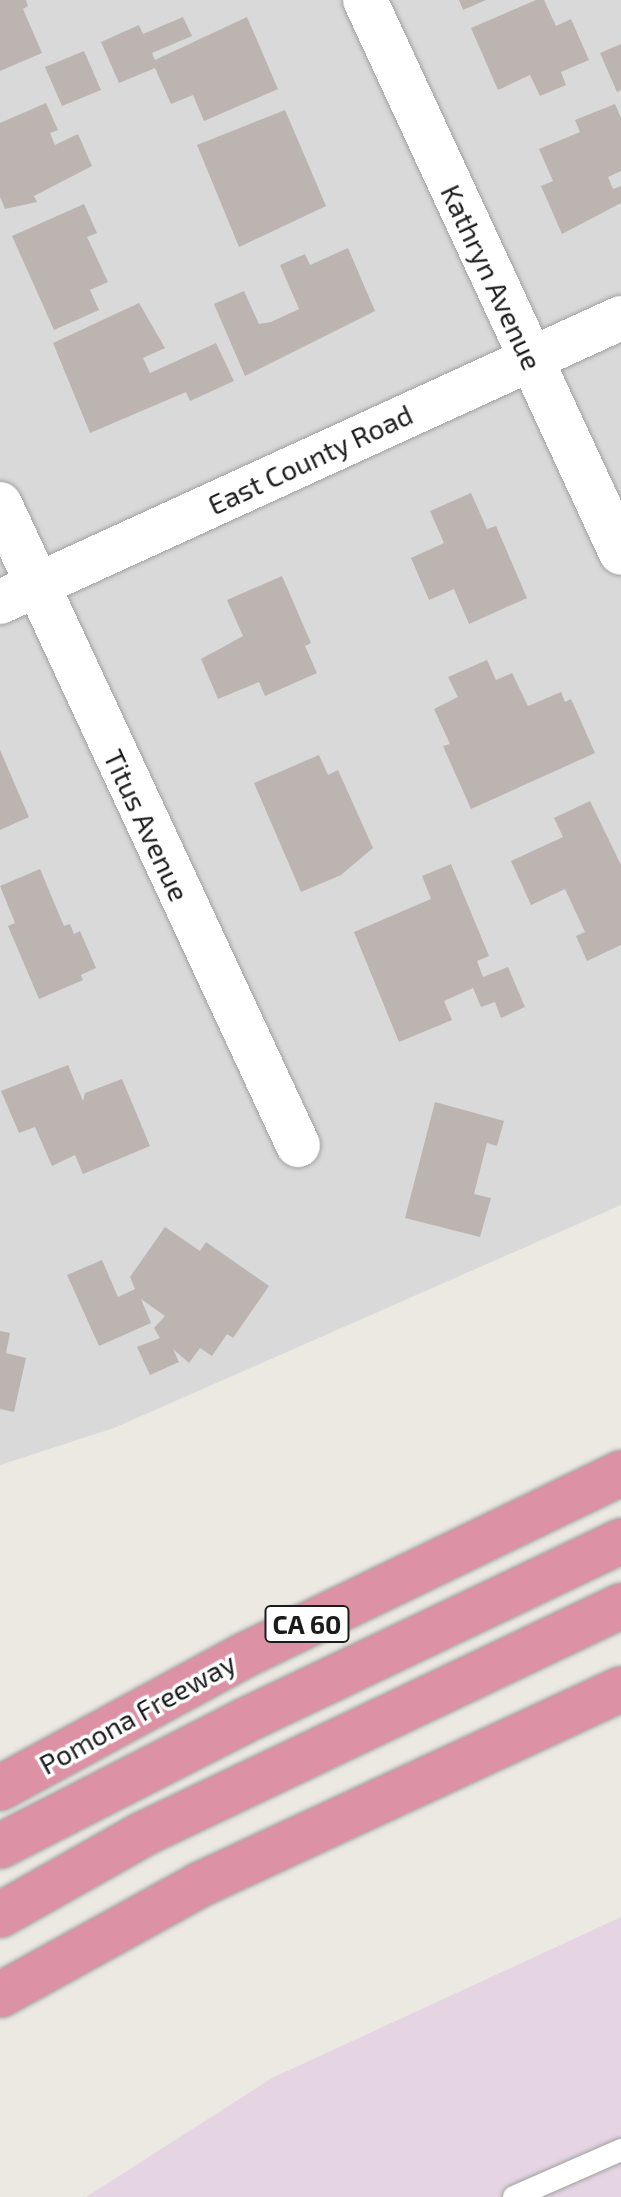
<!DOCTYPE html>
<style>
body{margin:0}
#map{position:relative;width:621px;height:2197px;overflow:hidden;background:#ece9e3;font-family:"Exo 2",sans-serif}
div>[style]{position:absolute}
[style*='--x']{left:calc(var(--x)*1px);top:calc(var(--y)*1px);width:calc(var(--w)*1px);rotate:calc(var(--a)*1deg)}
.residential>*{inset:0;background:#dad9d9}
.industrial>*{inset:0;background:#e5d5e3}
.building>*{inset:0;background:#bcb4b0}
.roads{filter:drop-shadow(0 0 2px #a0a0a0) drop-shadow(0 0 2px #a0a0a0)}
.service>*{height:22px;margin:-11px;padding:0 11px;transform-origin:11px;border-radius:11px;background:#fff}
.minor>*{height:44px;margin:-22px;padding:0 22px;transform-origin:22px;border-radius:22px;background:#fff}
.motorway>*{height:44px;margin:-22px;padding:0 22px;transform-origin:22px;border-radius:22px;background:#dd91a4}
span{translate:-50% -50%;white-space:nowrap;text-align:center;line-height:1.15;-webkit-text-stroke:7px #fff;paint-order:stroke}
.shield-label span{padding:2px 6px;background:#fff;border:2px solid;border-radius:6px;-webkit-text-stroke-width:0}
.shield-label{font-size:26px;color:#1c1c1c;font-weight:700}
.street-label{font-size:28px;color:#1c1c1c}
</style>
<div id="map">
<div class="residential">
<div style="clip-path:polygon(0 0,621px 0,621px 1205px,114px 1428px,0 1465px)"></div>
</div>
<div class="industrial">
<div style="clip-path:polygon(621px 1917px,621px 2197px,86px 2197px,272px 2078px)"></div>
</div>
<div class="building">
<div style="clip-path:polygon(0 0,26px 0,28px 6px,23px 9px,42px 53px,0 71px)"></div>
<div style="clip-path:polygon(459px 0,486px 0,463px 10px)"></div>
<div style="clip-path:polygon(536px 0,544px 0,556px 26px,571px 19px,589px 60px,561px 72px,566px 85px,540px 96px,530px 75px,498px 90px,471px 28px)"></div>
<div style="clip-path:polygon(183px 17px,192px 36px,152px 53px,155px 60px,247px 17px,278px 89px,204px 121px,193px 95px,171px 104px,155px 68px,119px 83px,101px 42px,139px 25px,143px 34px)"></div>
<div style="clip-path:polygon(621px 44px,621px 90px,617px 92px,600px 53px)"></div>
<div style="clip-path:polygon(84px 51px,101px 90px,62px 106px,45px 67px)"></div>
<div style="clip-path:polygon(46px 103px,58px 130px,50px 133px,55px 145px,78px 134px,92px 166px,34px 196px,37px 202px,5px 209px,0 197px,0 123px)"></div>
<div style="clip-path:polygon(615px 104px,621px 118px,621px 171px,608px 177px,613px 189px,621px 186px,621px 203px,562px 234px,541px 186px,553px 181px,539px 149px,580px 132px,575px 120px)"></div>
<div style="clip-path:polygon(285px 110px,326px 206px,239px 247px,197px 145px)"></div>
<div style="clip-path:polygon(84px 204px,97px 233px,87px 237px,108px 282px,90px 290px,99px 310px,54px 330px,12px 236px)"></div>
<div style="clip-path:polygon(348px 248px,375px 311px,245px 376px,214px 304px,244px 291px,259px 324px,271px 322px,299px 309px,280px 265px,305px 254px,310px 265px)"></div>
<div style="clip-path:polygon(139px 303px,165px 348px,143px 358px,150px 373px,216px 343px,234px 381px,190px 401px,186px 392px,90px 433px,53px 343px)"></div>
<div style="clip-path:polygon(471px 493px,487px 529px,496px 526px,527px 598px,469px 624px,454px 589px,429px 600px,411px 558px,444px 543px,430px 511px)"></div>
<div style="clip-path:polygon(282px 576px,311px 643px,305px 646px,317px 673px,265px 696px,259px 682px,218px 699px,201px 659px,243px 636px,227px 600px)"></div>
<div style="clip-path:polygon(487px 660px,496px 680px,512px 673px,528px 706px,561px 692px,565px 702px,571px 699px,595px 753px,471px 809px,443px 746px,450px 744px,434px 709px,458px 697px,448px 677px)"></div>
<div style="clip-path:polygon(0 750px,29px 817px,0 830px)"></div>
<div style="clip-path:polygon(319px 755px,328px 775px,338px 770px,373px 848px,341px 875px,301px 892px,254px 783px)"></div>
<div style="clip-path:polygon(590px 801px,621px 865px,621px 945px,587px 961px,576px 936px,585px 932px,565px 889px,531px 905px,511px 861px,563px 837px,554px 818px)"></div>
<div style="clip-path:polygon(451px 864px,489px 956px,477px 961px,483px 977px,508px 967px,525px 1007px,501px 1018px,495px 1002px,481px 1007px,473px 988px,444px 1001px,452px 1020px,399px 1042px,354px 932px,431px 899px,422px 876px)"></div>
<div style="clip-path:polygon(40px 869px,64px 926px,70px 924px,74px 934px,80px 931px,96px 968px,81px 975px,83px 980px,39px 999px,8px 926px,15px 923px,0 886px)"></div>
<div style="clip-path:polygon(68px 1065px,83px 1101px,85px 1093px,122px 1079px,150px 1146px,83px 1174px,75px 1155px,52px 1166px,35px 1127px,19px 1133px,1px 1091px)"></div>
<div style="clip-path:polygon(435px 1102px,504px 1121px,497px 1146px,487px 1143px,474px 1194px,491px 1198px,480px 1237px,405px 1218px)"></div>
<div style="clip-path:polygon(165px 1227px,200px 1251px,206px 1242px,269px 1286px,233px 1338px,227px 1334px,212px 1356px,200px 1348px,189px 1363px,173px 1349px,179px 1362px,150px 1375px,137px 1347px,160px 1338px,154px 1328px,165px 1316px,141px 1299px,151px 1323px,99px 1346px,67px 1275px,102px 1260px,118px 1297px,135px 1289px,130px 1277px)"></div>
<div style="clip-path:polygon(0 1331px,10px 1333px,6px 1353px,26px 1358px,14px 1412px,0 1409px)"></div>
</div>
<div class="roads">
<div class="service">
<div style="--x:514;--y:2197;--w:117;--a:-23.7"></div>
</div>
<div class="minor">
<div style="--x:365;--y:0;--w:609;--a:65.16"></div>
<div style="--x:0;--y:504;--w:707;--a:65.07"></div>
<div style="--x:0;--y:602;--w:683;--a:-24.58"></div>
</div>
<div class="motorway">
<div style="--x:0;--y:1788;--w:279;--a:-28.5"></div>
<div style="--x:245;--y:1655;--w:418;--a:-25.8"></div>
<div style="--x:0;--y:1846;--w:274;--a:-27.1"></div>
<div style="--x:244;--y:1721;--w:418;--a:-25.5"></div>
<div style="--x:0;--y:1915;--w:164;--a:-29.5"></div>
<div style="--x:143;--y:1834;--w:530;--a:-25.5"></div>
<div style="--x:0;--y:1995;--w:227;--a:-28.9"></div>
<div style="--x:199;--y:1885;--w:465;--a:-24.9"></div>
</div>
</div>
<div class="shield-label">
<span style="left:307px;top:1624px">CA 60</span>
</div>
<div class="street-label">
<span style="left:492px;top:277px;rotate:65deg">Kathryn Avenue</span>
<span style="left:310px;top:459px;rotate:-25deg">East County Road</span>
<span style="left:147px;top:825px;rotate:65deg">Titus Avenue</span>
<span style="left:137px;top:1713px;rotate:-29deg">Pomona Freeway</span>
</div>
</div>
